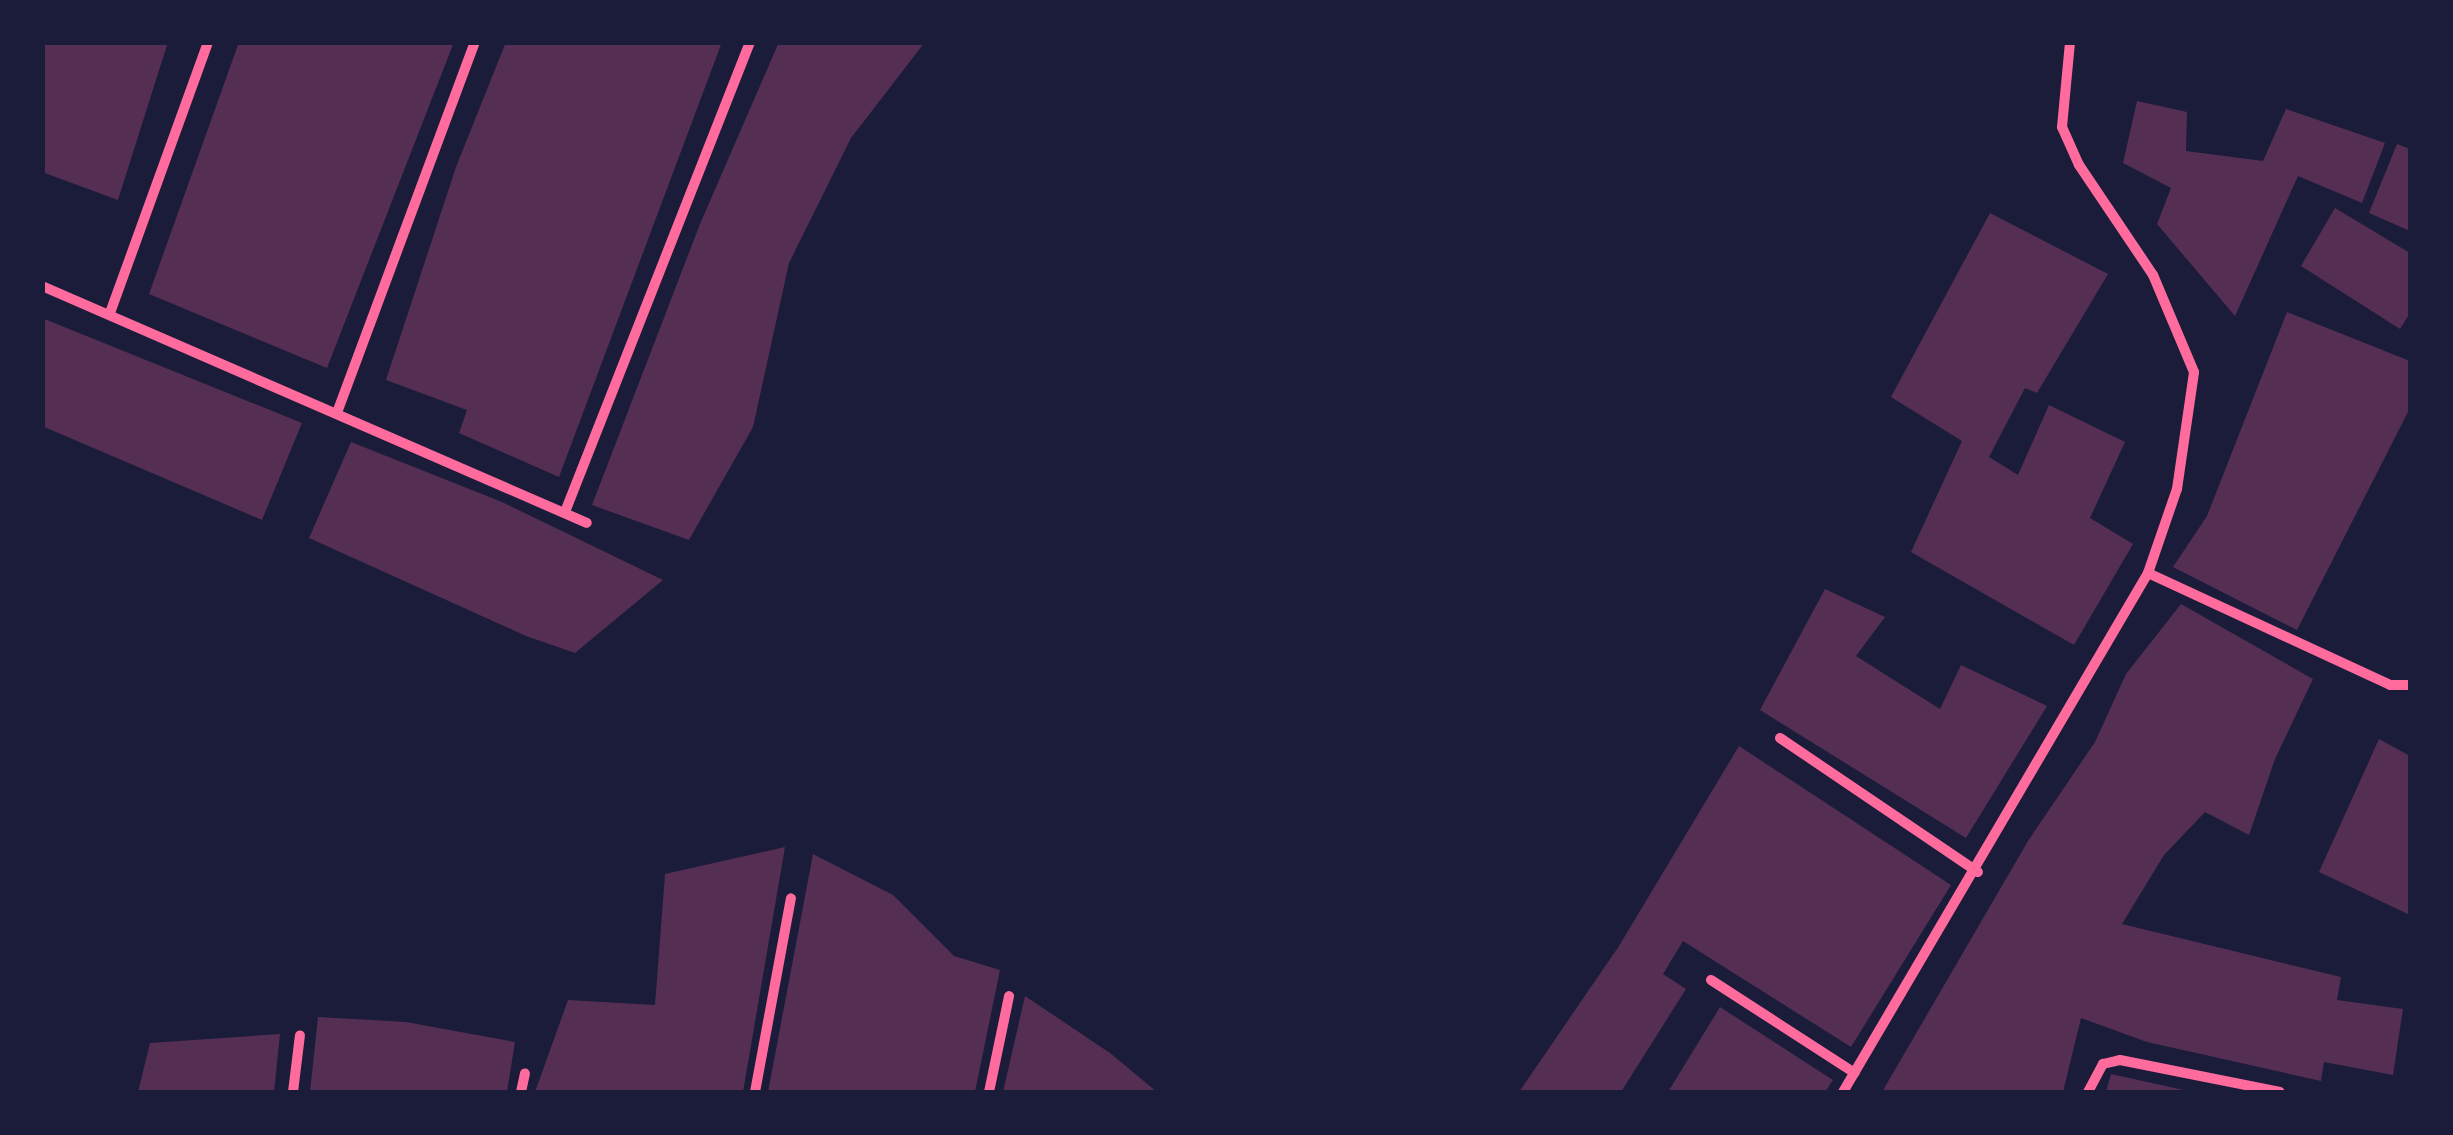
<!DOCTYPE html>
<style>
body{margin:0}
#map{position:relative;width:2453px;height:1135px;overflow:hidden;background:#1b1b3a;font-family:Overpass,sans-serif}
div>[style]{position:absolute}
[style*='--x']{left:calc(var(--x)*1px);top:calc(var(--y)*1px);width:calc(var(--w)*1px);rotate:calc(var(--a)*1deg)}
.building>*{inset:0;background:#542f53}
.minor>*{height:10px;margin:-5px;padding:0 5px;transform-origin:5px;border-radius:5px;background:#ff6b9d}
span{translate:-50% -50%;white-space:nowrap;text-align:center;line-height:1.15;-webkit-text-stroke:8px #1b1b3a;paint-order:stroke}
.frame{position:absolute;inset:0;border:45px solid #1b1b3a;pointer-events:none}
</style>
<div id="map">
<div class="building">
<div style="clip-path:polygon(42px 42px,168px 42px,118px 200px,42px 172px)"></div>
<div style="clip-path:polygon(239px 42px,454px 42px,327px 368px,149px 294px)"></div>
<div style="clip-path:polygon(506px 42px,722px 42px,559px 477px,459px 433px,467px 410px,386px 380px,456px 167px)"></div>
<div style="clip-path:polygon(779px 42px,925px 42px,851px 138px,789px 263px,753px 427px,689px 540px,592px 505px,700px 224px)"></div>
<div style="clip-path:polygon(2137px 101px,2187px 112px,2186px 151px,2263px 161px,2286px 109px,2385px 143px,2362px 203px,2298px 176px,2235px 316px,2157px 224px,2171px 188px,2123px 163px)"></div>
<div style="clip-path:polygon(2397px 144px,2410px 149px,2410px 231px,2369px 213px)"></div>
<div style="clip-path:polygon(2335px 208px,2410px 253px,2410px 313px,2400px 329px,2301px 266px)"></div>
<div style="clip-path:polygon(1990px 213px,2108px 274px,2037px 393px,2025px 388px,1989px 457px,2018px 475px,2049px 405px,2125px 442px,2090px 518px,2133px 544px,2074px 645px,1911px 552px,1962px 441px,1891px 397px)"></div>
<div style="clip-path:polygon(2287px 312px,2410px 361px,2410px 408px,2297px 630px,2173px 567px,2207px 516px)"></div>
<div style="clip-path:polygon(42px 318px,302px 423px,262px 520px,42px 426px)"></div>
<div style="clip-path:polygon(351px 442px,502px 502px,663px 580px,575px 653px,526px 636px,309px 538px)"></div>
<div style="clip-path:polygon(1825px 589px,1885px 617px,1856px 656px,1940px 709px,1961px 665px,2047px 706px,1966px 838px,1760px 710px)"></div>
<div style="clip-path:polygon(2181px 604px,2313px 679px,2275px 759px,2249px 835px,2205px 812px,2164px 855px,2122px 924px,2341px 977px,2337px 1000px,2403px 1009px,2393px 1075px,2324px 1062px,2321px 1081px,2147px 1042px,2081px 1018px,2063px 1092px,1882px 1092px,2028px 841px,2095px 742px,2126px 674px)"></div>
<div style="clip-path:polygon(2379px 739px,2410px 756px,2410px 915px,2319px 872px)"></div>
<div style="clip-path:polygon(1739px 746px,1951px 885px,1851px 1047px,1683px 941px,1663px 974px,1686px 989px,1621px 1092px,1519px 1092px,1619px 946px)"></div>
<div style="clip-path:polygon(785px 847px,743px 1092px,535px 1092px,568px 1000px,655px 1005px,665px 874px)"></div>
<div style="clip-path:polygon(813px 854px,893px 895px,954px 956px,1000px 970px,975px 1092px,768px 1092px)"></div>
<div style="clip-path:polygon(1025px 996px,1110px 1053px,1157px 1092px,1003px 1092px)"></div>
<div style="clip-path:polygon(1720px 1007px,1833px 1080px,1825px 1092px,1668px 1092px)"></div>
<div style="clip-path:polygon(318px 1017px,406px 1022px,515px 1042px,507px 1092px,310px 1092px)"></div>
<div style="clip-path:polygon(280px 1034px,274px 1092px,138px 1092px,150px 1043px)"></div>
<div style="clip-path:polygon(2111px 1074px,2188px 1091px,2188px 1092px,2106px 1092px)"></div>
</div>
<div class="minor">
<div style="--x:42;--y:286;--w:594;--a:23.5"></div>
<div style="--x:110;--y:313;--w:288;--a:-70.1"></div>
<div style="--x:338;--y:410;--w:393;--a:-69.6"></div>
<div style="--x:565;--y:512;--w:505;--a:-68.51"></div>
<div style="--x:2148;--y:573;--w:267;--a:24.8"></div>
<div style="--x:2390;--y:685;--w:20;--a:0"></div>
<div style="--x:1780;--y:738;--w:239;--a:34.1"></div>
<div style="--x:1711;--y:980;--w:171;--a:32.9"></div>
<div style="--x:293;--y:1092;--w:57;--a:-83"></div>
<div style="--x:521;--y:1092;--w:19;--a:-78"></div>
<div style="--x:755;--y:1092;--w:197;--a:-79.5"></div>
<div style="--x:989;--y:1092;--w:98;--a:-78.2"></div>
<div style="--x:1843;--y:1092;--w:602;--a:-59.56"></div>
<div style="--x:2148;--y:573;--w:89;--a:-71"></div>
<div style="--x:2177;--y:489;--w:118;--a:-81.7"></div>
<div style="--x:2194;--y:372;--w:105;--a:-112.9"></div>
<div style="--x:2153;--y:275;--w:133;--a:-123.9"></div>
<div style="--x:2079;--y:165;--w:42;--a:-114.1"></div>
<div style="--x:2062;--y:127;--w:85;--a:-84.6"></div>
<div style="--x:2088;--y:1092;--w:32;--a:-62"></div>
<div style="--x:2103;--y:1064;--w:17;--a:-13"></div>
<div style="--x:2120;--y:1060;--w:163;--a:11.3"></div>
</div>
<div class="frame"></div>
</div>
